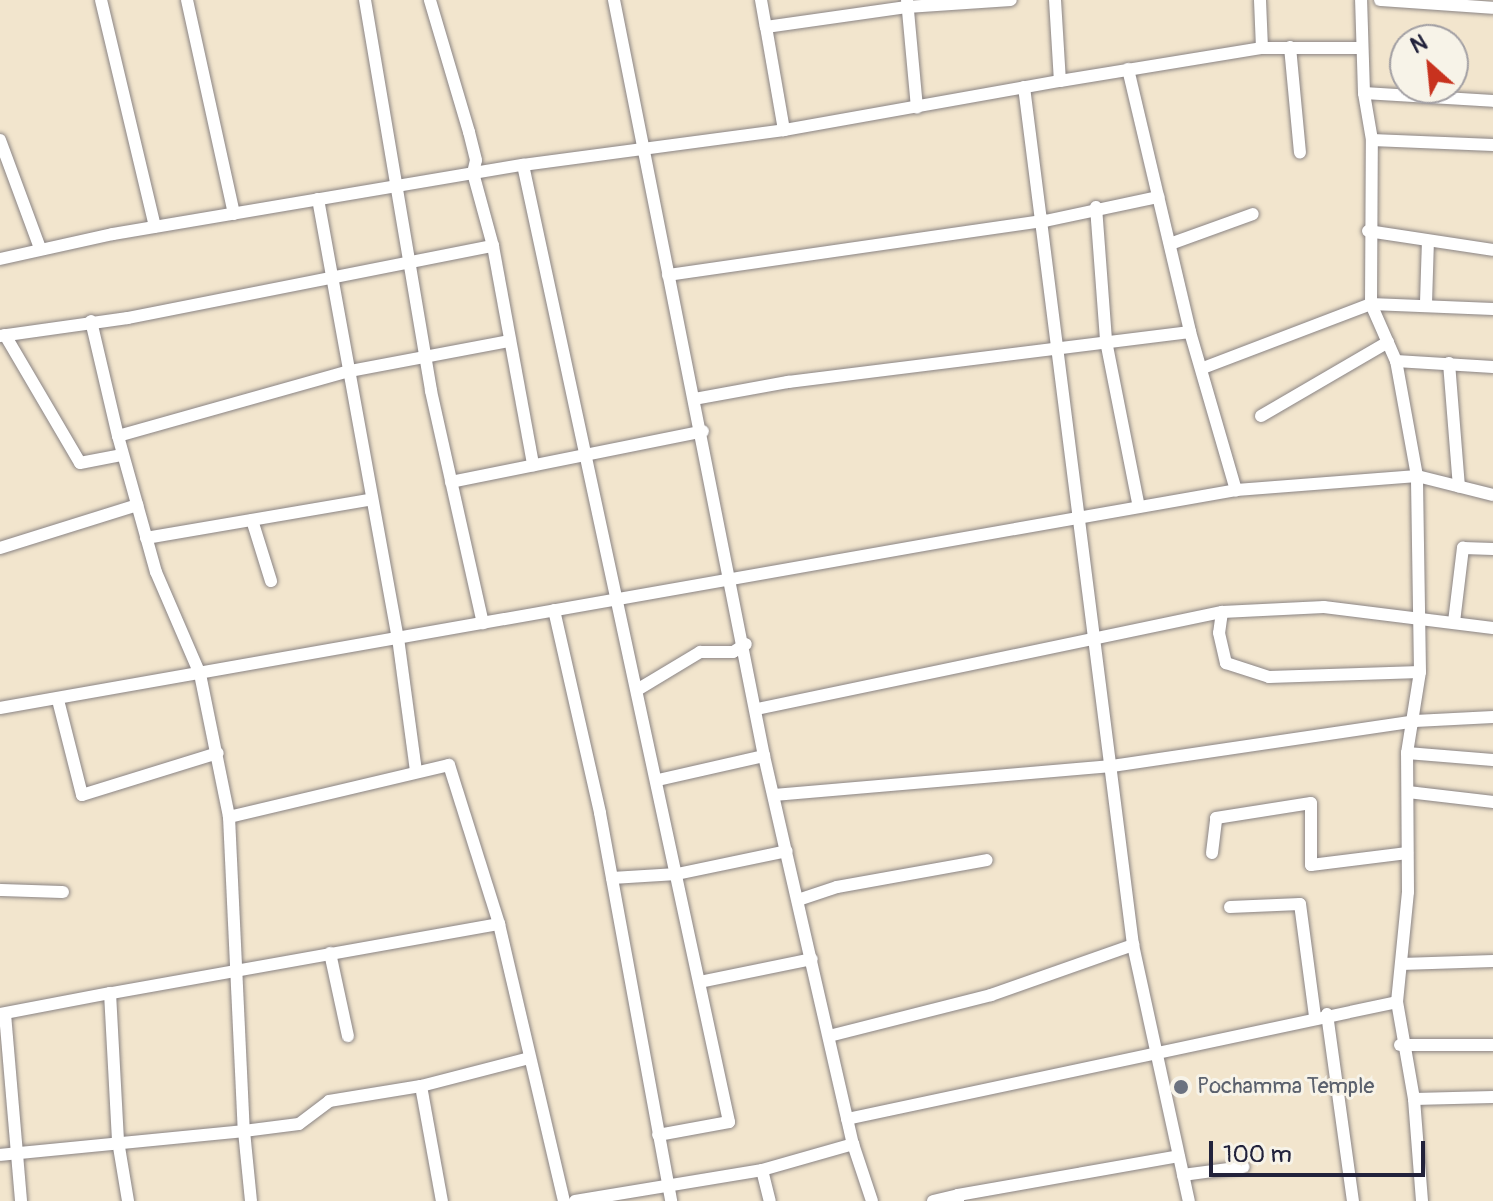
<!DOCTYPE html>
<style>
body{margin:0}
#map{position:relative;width:1493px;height:1201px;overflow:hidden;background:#f2e5cd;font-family:Pangolin,sans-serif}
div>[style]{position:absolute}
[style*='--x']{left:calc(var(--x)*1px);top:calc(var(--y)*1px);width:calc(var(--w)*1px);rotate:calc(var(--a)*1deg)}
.roads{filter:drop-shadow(0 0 2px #8a8484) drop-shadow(0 0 2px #8a8484)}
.minor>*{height:12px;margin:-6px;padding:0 6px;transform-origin:6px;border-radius:6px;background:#fff}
.dots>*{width:22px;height:22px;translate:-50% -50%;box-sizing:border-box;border:4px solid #f7f3e8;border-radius:50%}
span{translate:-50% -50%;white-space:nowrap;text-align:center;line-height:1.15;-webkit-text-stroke:6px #f7f3e8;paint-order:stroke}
.worship-label{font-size:22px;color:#5b616d}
.left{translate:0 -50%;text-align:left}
.north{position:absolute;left:1389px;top:24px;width:80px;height:80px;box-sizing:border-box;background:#f7f3e8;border:2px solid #a29fa3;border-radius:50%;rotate:333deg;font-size:22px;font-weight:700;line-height:32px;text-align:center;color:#22223b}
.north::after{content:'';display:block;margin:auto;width:28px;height:36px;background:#c8321e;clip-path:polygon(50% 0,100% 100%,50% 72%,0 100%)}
.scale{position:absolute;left:1209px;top:1141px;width:216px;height:36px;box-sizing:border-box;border:4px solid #22223b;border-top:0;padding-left:10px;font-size:24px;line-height:28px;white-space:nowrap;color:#22223b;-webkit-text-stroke:6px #f7f3e8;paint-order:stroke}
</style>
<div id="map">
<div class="roads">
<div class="minor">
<div style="--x:101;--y:0;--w:233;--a:76.6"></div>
<div style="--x:187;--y:0;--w:219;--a:77.6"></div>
<div style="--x:365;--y:0;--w:397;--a:80.4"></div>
<div style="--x:431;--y:391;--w:238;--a:77.4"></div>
<div style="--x:614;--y:0;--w:771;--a:78.78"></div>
<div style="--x:764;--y:756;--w:398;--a:77.1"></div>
<div style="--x:853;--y:1144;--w:60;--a:71.6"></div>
<div style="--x:761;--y:0;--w:27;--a:80"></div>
<div style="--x:907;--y:0;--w:108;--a:84.7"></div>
<div style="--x:1055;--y:0;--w:81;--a:86.5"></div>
<div style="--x:1060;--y:81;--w:205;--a:-9.3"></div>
<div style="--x:1262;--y:48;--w:48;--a:-92.4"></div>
<div style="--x:1380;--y:0;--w:113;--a:4"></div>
<div style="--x:1290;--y:47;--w:106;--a:84.6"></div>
<div style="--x:1262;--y:48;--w:100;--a:0"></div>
<div style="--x:1128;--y:69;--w:270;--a:76.7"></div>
<div style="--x:1190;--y:332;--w:165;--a:73.8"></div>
<div style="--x:1024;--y:87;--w:865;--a:82.76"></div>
<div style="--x:1133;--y:945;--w:262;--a:77.7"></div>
<div style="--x:1364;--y:93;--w:129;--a:3.5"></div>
<div style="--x:784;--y:130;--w:105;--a:-99.9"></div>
<div style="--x:766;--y:27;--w:142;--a:-8.1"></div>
<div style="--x:907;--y:7;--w:104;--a:-3.9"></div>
<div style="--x:0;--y:140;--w:115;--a:69.7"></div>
<div style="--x:1372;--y:140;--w:121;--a:2.4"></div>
<div style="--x:523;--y:165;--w:979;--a:77.85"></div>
<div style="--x:729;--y:1122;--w:72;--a:169.6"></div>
<div style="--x:318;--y:199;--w:446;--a:79.7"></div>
<div style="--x:398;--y:638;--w:135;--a:82.3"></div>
<div style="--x:1096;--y:207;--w:134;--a:85.7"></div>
<div style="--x:1106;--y:341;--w:169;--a:78.8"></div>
<div style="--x:1368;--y:231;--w:126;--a:8.6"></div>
<div style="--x:1170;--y:244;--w:88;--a:-19.9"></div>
<div style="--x:493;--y:246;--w:223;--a:79.6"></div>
<div style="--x:0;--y:259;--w:116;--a:-12.5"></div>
<div style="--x:113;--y:234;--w:416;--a:-9.6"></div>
<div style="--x:523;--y:165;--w:263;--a:-7.6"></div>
<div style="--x:784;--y:130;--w:280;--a:-10.1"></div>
<div style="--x:668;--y:275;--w:381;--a:-8.2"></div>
<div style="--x:1045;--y:221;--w:116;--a:-12"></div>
<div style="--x:1426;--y:303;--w:62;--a:-88.2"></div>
<div style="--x:91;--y:321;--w:118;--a:76.8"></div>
<div style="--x:118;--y:436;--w:241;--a:-15.7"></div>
<div style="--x:350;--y:371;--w:162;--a:-10.7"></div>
<div style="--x:5;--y:335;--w:148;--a:59.6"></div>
<div style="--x:80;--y:463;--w:43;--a:-10.8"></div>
<div style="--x:0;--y:336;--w:129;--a:-8"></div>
<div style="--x:128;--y:318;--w:372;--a:-11.2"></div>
<div style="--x:493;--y:246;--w:76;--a:-105.3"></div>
<div style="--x:473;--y:173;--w:13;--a:-77"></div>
<div style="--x:476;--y:160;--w:29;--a:-104"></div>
<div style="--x:469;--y:132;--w:138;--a:-106.5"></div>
<div style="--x:1396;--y:361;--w:97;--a:3.5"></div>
<div style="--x:1449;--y:363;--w:124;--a:85.4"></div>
<div style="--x:1203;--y:368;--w:180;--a:-20.9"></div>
<div style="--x:1371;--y:304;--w:122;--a:2.3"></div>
<div style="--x:694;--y:399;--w:96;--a:-10.3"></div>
<div style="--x:788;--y:382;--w:405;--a:-7.1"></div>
<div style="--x:1261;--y:416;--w:147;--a:-30.2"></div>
<div style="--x:118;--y:436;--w:141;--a:74.4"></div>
<div style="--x:156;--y:572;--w:111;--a:66.7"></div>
<div style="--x:200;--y:674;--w:146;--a:78.5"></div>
<div style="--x:229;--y:817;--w:226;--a:-13.3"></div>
<div style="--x:449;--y:765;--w:167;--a:72.5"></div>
<div style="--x:499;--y:924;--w:395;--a:169.9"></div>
<div style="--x:110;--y:993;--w:148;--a:86.9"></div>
<div style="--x:118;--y:1141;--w:61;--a:80.5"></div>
<div style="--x:451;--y:482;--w:257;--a:-11.4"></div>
<div style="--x:252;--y:520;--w:64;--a:72.7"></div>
<div style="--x:146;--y:538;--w:226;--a:-9.7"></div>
<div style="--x:0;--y:548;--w:144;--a:-17.4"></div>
<div style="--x:554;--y:610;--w:208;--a:77.2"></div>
<div style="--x:600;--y:813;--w:394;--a:79.6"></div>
<div style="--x:1222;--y:612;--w:21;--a:98"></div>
<div style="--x:1219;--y:633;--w:31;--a:77"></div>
<div style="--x:1226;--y:663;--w:45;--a:18"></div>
<div style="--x:1269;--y:677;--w:151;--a:-1.9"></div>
<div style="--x:1454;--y:622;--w:75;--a:-83.1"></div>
<div style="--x:1463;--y:548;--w:30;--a:2"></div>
<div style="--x:637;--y:690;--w:74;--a:-31.1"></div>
<div style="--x:700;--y:652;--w:33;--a:0"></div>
<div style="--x:733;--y:652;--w:15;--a:-32"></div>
<div style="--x:58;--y:700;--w:98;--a:75.8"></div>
<div style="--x:82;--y:795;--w:142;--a:-17.2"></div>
<div style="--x:0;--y:708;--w:1255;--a:-10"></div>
<div style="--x:1236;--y:490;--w:182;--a:-4.4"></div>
<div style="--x:1417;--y:476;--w:117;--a:-100.3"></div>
<div style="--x:1396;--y:361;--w:62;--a:-113.7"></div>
<div style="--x:1371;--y:304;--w:164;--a:-89.7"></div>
<div style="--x:1372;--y:140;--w:48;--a:-99.7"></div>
<div style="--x:1364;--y:93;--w:93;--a:-91.8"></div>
<div style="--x:757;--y:709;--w:475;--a:-11.8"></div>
<div style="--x:1222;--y:612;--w:102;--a:-2.8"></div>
<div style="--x:1324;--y:607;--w:170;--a:7.1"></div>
<div style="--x:1407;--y:753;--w:86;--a:4.7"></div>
<div style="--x:658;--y:780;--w:109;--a:-12.8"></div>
<div style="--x:1408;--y:792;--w:86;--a:6.7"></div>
<div style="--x:774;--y:795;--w:339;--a:-4.9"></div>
<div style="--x:1112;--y:766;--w:306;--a:-8.4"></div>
<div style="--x:1415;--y:721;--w:78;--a:-2.9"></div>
<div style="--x:229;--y:817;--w:314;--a:87.3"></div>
<div style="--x:244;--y:1131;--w:55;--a:-7.3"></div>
<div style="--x:299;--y:1124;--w:38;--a:-37"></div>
<div style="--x:329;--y:1101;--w:93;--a:-9.3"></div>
<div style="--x:421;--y:1086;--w:112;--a:-14.5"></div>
<div style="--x:1212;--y:853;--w:35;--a:-83"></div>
<div style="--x:1216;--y:818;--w:96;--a:-9"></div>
<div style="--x:1311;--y:803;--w:62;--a:90"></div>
<div style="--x:1311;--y:865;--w:97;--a:-7.1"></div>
<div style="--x:612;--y:878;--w:65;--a:-3.5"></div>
<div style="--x:677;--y:874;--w:112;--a:-11.8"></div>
<div style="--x:0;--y:890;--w:63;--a:1.8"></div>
<div style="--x:798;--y:900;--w:41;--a:-18.4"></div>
<div style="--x:837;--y:887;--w:152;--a:-10.2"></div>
<div style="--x:1230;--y:907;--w:70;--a:-2.5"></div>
<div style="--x:1300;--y:904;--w:114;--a:82.4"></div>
<div style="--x:499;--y:924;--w:285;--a:76.8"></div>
<div style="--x:330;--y:953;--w:85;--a:77.8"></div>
<div style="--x:1401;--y:964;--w:92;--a:-1.9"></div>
<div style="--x:700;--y:982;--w:114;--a:-11.6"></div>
<div style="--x:0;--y:1014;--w:112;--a:-10.8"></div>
<div style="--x:5;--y:1014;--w:188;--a:85.1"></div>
<div style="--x:1327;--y:1014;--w:189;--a:82.1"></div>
<div style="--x:829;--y:1036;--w:167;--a:-14.2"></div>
<div style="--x:991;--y:995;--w:151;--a:-19.4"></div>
<div style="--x:1400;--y:1045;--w:93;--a:0"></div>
<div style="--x:421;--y:1086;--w:117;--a:79.7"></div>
<div style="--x:1414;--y:1099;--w:79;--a:-1.5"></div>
<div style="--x:847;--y:1119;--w:562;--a:-12.01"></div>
<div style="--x:0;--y:1155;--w:245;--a:-5.6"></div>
<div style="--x:244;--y:1131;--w:70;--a:84.3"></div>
<div style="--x:762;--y:1170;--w:95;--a:-15.9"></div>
<div style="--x:1183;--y:1175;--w:61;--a:-7.6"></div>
<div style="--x:575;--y:1201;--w:190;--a:-9.4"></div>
<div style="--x:762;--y:1170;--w:32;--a:76"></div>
<div style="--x:933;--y:1201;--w:26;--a:-13"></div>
<div style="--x:958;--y:1201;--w:6;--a:-90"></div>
<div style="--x:958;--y:1195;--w:224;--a:-10"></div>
<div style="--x:1422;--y:1201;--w:102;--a:-94.5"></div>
<div style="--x:1414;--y:1099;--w:98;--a:-99.9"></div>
<div style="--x:1397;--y:1002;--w:111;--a:-84.3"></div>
<div style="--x:1408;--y:892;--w:139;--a:-90.4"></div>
<div style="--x:1407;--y:753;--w:82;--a:-80.9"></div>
<div style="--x:1420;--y:672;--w:196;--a:-90.9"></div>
<div style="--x:1417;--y:476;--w:78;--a:14"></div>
</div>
</div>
<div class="dots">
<div style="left:1181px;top:1087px;background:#6b7280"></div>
</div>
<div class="worship-label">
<span class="left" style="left:1197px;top:1087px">Pochamma Temple</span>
</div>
<div class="north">N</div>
<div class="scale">100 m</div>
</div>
